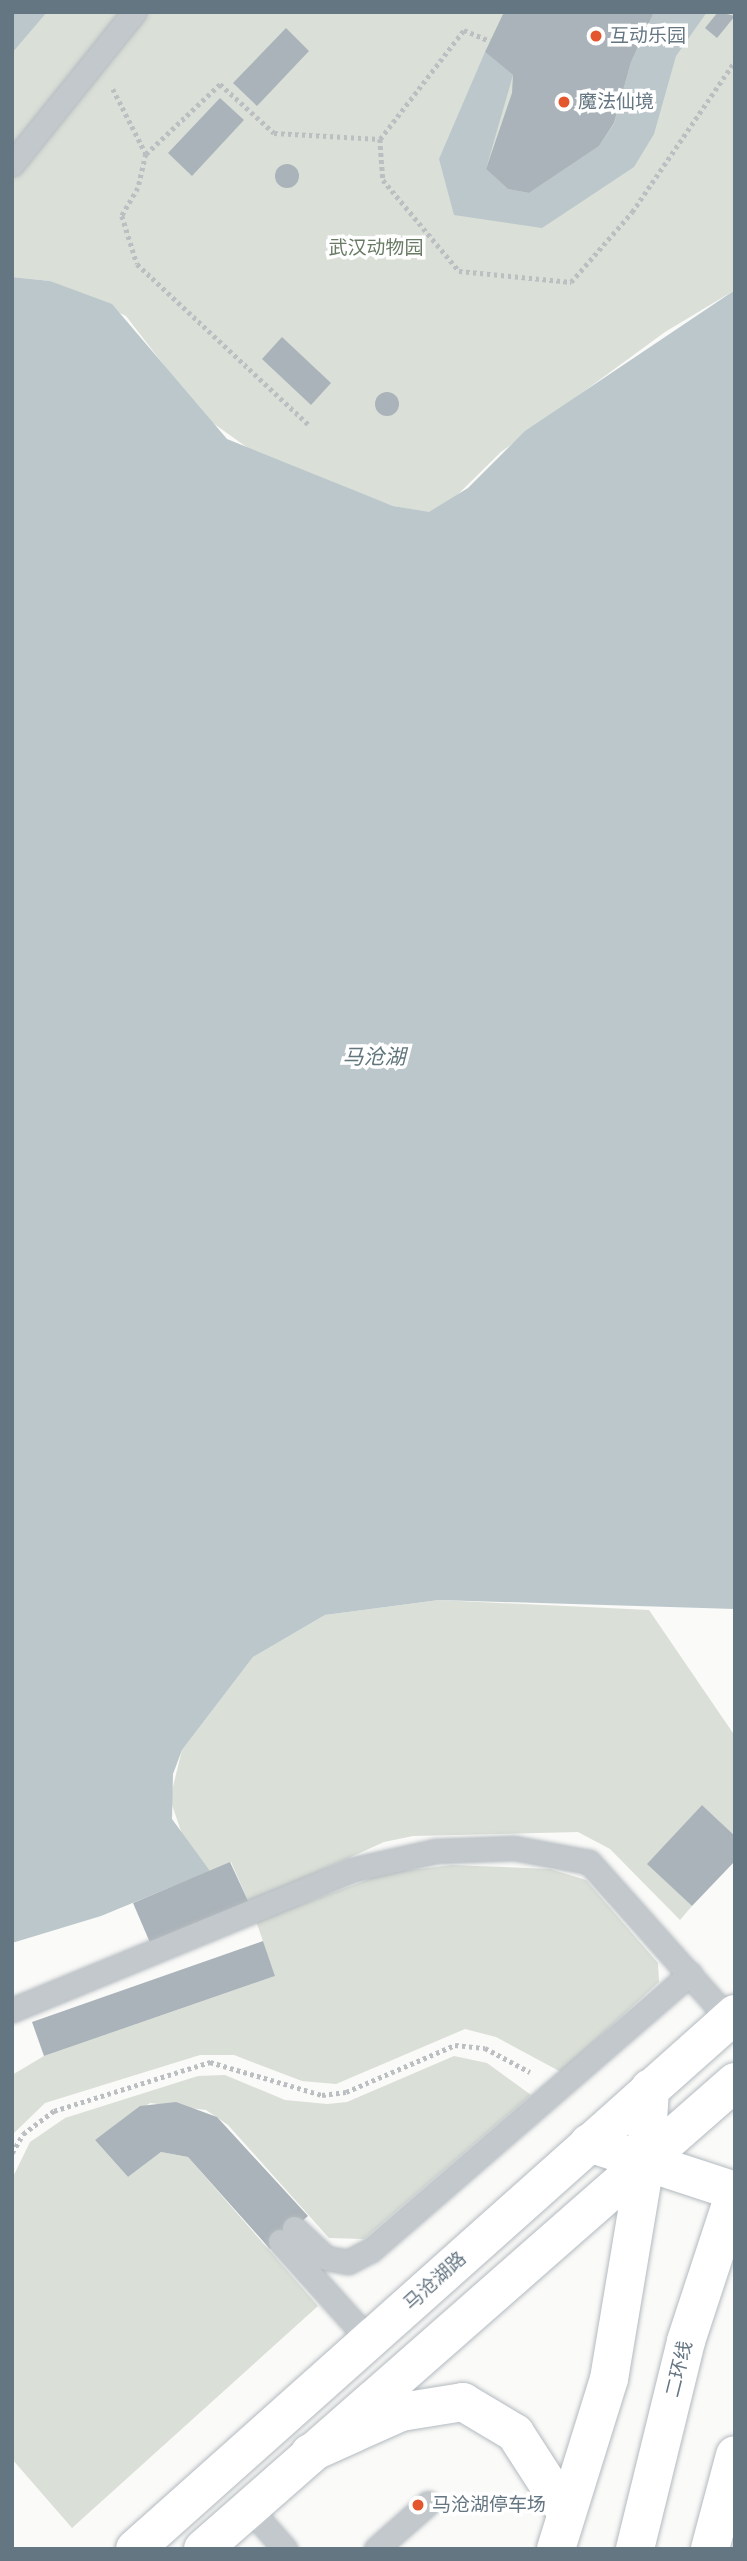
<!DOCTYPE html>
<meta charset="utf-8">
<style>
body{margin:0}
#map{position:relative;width:747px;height:2561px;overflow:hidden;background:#fafaf8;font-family:"IBM Plex Sans","Noto Sans SC",sans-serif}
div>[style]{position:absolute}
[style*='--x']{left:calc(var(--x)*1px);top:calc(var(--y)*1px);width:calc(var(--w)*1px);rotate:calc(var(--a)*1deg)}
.green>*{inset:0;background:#dadfd7}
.water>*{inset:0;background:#bbc7cb}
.building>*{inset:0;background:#aab3b9}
.round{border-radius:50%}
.path>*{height:4.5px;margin-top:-2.25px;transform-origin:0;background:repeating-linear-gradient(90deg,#bbbfc2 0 3.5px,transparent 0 7px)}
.roads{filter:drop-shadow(0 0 2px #b3babf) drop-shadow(0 0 2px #b3babf)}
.service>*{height:23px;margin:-11.5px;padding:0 11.5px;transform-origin:11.5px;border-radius:11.5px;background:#c3c8cc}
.secondary>*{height:38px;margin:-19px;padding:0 19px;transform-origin:19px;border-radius:19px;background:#fff}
.trunk>*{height:38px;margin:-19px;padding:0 19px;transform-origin:19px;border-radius:19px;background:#fff}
.dots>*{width:19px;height:19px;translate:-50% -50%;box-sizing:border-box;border:4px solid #fff;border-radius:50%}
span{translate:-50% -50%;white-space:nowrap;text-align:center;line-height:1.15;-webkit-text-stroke:7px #fff;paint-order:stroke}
.poi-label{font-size:19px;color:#657683}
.left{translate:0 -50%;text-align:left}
.park-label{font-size:19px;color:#687a64}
.street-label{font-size:19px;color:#657683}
.water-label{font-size:21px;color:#60757c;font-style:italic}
.frame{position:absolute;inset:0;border:14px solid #657683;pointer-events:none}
</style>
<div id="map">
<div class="green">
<div style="clip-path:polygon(12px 12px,735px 12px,735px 290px,665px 332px,501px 452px,444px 508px,429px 513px,393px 506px,259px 456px,203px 416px,126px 316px,50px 281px,12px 277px)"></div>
<div style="clip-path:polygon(439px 1600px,649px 1610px,735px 1736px,735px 1836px,702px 1805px,648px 1864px,692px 1906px,680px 1920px,610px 1849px,578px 1832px,413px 1836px,384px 1842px,249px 1903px,231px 1862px,210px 1871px,183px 1837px,170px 1799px,182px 1750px,253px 1657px,325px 1615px)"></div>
<div style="clip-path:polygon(452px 1865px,550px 1869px,586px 1880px,658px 1963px,659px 1982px,561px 2072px,496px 2037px,465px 2029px,336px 2084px,302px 2081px,234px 2055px,200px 2055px,45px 2103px,12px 2135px,12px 2075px,44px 2056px,275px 1976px,256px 1921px,386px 1873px)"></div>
<div style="clip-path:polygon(454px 2056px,487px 2063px,531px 2095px,364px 2239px,329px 2238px,228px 2125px,206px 2110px,150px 2103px,95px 2140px,128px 2177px,161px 2152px,188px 2157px,318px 2306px,72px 2528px,12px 2459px,12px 2179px,30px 2142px,65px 2118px,198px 2076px,225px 2075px,285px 2100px,327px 2104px,347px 2102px)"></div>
</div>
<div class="water">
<div style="clip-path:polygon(12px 12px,47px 12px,12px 53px)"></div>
<div style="clip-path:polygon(654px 12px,707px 12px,676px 56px,654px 134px,634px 167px,542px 228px,454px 215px,439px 159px,485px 52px,513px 75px,486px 169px,508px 189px,529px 193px,599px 146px,614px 124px,631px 62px)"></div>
<div style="clip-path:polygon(12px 277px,50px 281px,112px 304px,227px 439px,393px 506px,429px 512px,468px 488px,525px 431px,735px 290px,735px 1609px,439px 1600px,325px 1615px,253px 1657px,182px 1750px,173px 1774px,172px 1819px,210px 1871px,101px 1916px,12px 1943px)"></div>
</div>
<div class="building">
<div style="clip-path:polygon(504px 12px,654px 12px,631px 62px,614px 123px,599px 146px,529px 193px,508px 189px,486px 169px,512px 93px,513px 75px,485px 52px)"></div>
<div style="clip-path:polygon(718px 12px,735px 16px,717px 38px,705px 28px)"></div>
<div style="clip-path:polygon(286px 28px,309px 51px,257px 106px,233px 83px)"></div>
<div style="clip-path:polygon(220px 98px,244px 120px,192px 176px,168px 153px)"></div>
<div class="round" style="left:275px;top:164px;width:24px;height:24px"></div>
<div style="clip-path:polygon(282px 337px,331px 383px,311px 405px,262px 359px)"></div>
<div class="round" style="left:375px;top:392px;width:24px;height:24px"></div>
<div style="clip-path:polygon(702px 1805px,735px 1836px,735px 1861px,692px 1906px,647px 1864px)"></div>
<div style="clip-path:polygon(230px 1862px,249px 1903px,151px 1945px,133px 1903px)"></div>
<div style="clip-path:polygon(263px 1941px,275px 1976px,44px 2056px,32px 2022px)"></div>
<div style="clip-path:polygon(176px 2102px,217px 2117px,308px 2216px,270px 2249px,188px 2157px,161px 2152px,128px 2177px,95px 2140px,140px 2106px)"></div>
</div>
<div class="path">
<div style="--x:113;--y:89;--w:73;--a:63.1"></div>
<div style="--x:146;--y:154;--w:102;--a:-43.4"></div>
<div style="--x:220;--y:84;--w:73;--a:42.2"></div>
<div style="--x:274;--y:133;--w:106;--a:3.2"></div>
<div style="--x:380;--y:139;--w:138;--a:-52.4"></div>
<div style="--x:464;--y:30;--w:28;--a:23"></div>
<div style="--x:380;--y:139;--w:41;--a:85.8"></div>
<div style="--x:383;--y:180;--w:119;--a:50.1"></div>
<div style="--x:459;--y:271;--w:113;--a:5.6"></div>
<div style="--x:571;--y:282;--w:93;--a:-48.9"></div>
<div style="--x:632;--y:212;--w:183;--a:-55.7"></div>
<div style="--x:146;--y:154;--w:35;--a:103"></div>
<div style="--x:138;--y:188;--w:32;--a:120"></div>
<div style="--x:122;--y:216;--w:50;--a:72.6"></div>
<div style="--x:137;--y:264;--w:237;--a:43.1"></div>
<div style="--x:12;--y:2153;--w:22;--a:-60"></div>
<div style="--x:23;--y:2134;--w:39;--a:-37"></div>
<div style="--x:54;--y:2111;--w:164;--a:-17.4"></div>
<div style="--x:210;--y:2062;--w:117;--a:16.4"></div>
<div style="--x:322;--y:2095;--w:24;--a:-7"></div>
<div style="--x:346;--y:2092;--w:119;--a:-23.3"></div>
<div style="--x:455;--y:2045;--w:30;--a:6"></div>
<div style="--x:485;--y:2048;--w:51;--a:28.1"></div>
</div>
<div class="roads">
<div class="service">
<div style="--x:12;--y:164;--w:195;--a:-51.2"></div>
<div style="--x:12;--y:2010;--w:367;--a:-22.4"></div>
<div style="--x:351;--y:1870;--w:87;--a:-12.6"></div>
<div style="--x:436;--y:1851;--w:78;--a:-2.2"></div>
<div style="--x:514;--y:1848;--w:76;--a:10.6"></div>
<div style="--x:589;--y:1862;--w:210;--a:48.3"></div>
<div style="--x:294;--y:2228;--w:44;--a:43.2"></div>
<div style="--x:326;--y:2258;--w:22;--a:10"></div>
<div style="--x:348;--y:2262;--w:26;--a:-28"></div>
<div style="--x:371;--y:2250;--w:422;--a:-40.9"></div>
<div style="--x:280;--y:2241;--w:133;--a:48"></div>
<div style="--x:249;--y:2508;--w:55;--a:48.7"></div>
<div style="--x:376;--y:2549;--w:69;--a:-41.5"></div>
</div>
<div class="secondary">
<div style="--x:135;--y:2549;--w:804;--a:-41.72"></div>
<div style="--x:203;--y:2549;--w:708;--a:-41.28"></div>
</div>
<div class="trunk">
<div style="--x:589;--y:2143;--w:154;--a:18.2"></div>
<div style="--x:310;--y:2453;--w:100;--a:-24.3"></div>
<div style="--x:401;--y:2412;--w:63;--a:-9.2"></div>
<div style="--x:463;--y:2402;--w:61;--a:30.8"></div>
<div style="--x:515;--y:2433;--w:94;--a:57.2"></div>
<div style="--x:556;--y:2549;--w:178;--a:-72.7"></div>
<div style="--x:609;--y:2379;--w:225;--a:-80.5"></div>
<div style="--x:646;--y:2157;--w:69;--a:-86.7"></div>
<div style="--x:635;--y:2549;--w:214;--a:-76.2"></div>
<div style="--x:686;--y:2341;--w:157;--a:-71.8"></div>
<div style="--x:710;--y:2549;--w:97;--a:-75.1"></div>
</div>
</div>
<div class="dots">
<div style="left:596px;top:36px;background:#e4572e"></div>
<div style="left:564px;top:102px;background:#e4572e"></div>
<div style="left:418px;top:2505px;background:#e4572e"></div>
</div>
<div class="poi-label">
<span class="left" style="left:610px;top:36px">互动乐园</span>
<span class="left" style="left:578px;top:102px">魔法仙境</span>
<span class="left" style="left:432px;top:2505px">马沧湖停车场</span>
</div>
<div class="park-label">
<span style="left:376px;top:248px">武汉动物园</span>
</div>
<div class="street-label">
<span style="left:435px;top:2281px;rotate:-42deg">马沧湖路</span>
<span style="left:679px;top:2369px;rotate:-76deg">二环线</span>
</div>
<div class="water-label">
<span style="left:374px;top:1056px">马沧湖</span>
</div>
<div class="frame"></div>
</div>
